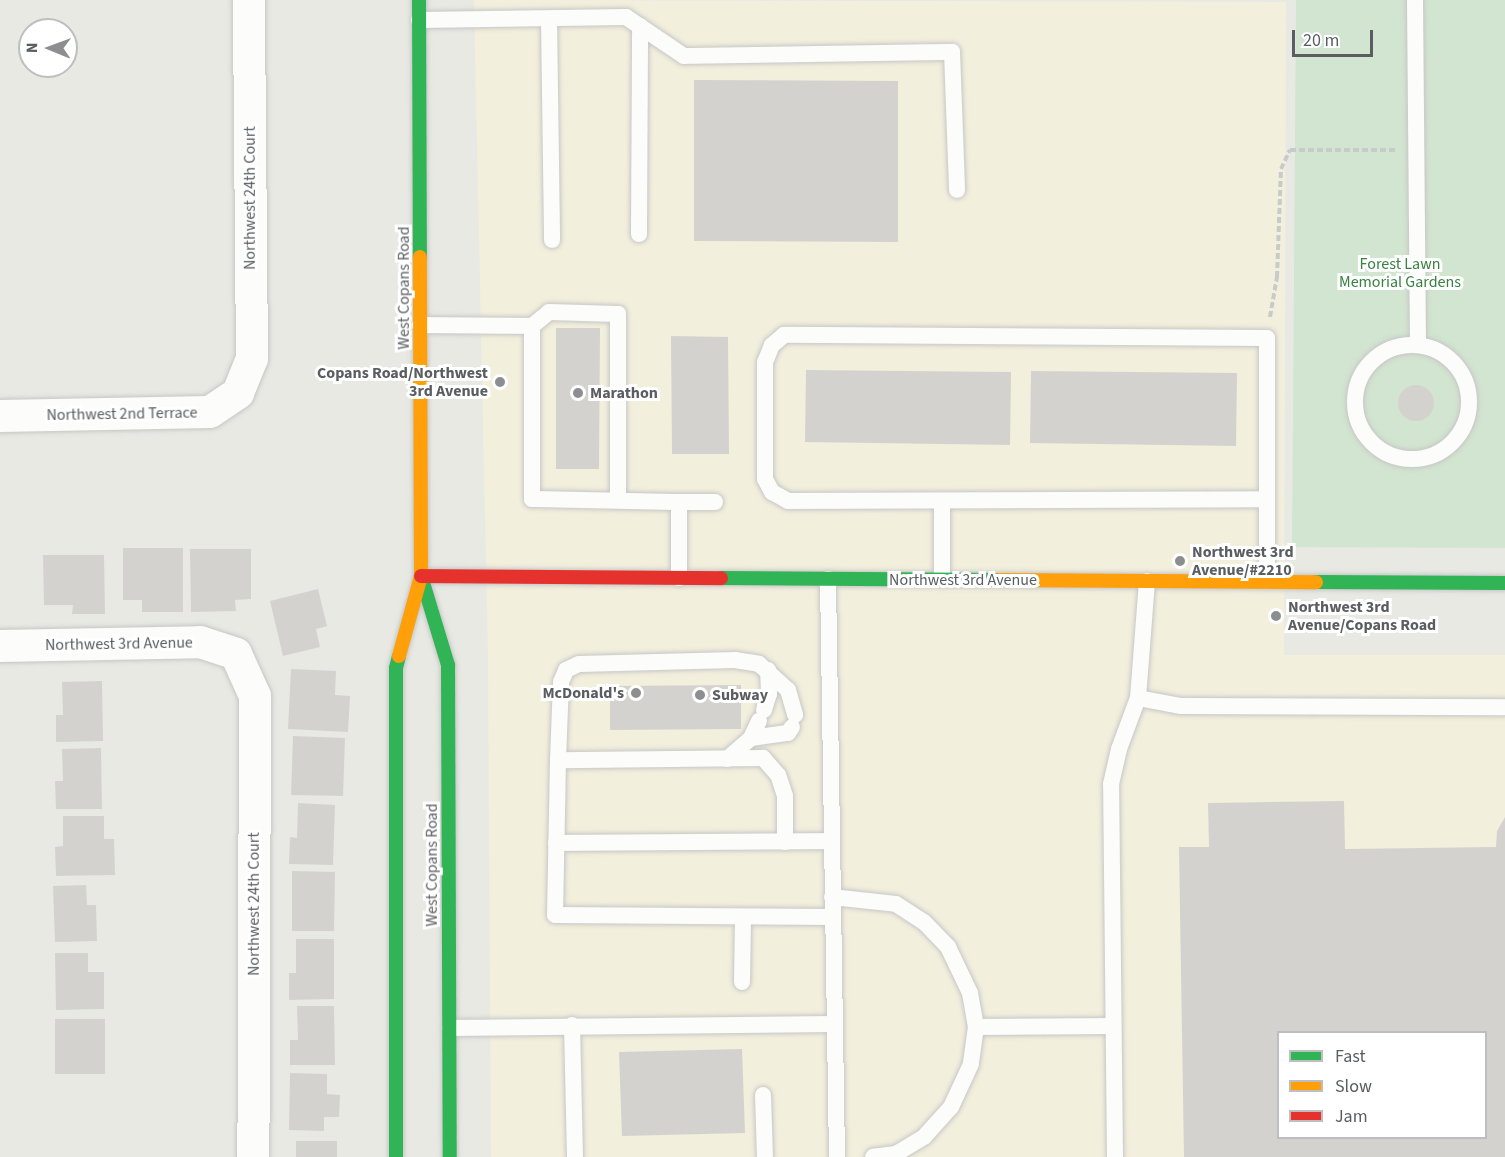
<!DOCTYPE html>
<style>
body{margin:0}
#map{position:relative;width:1505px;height:1157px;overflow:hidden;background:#e9e9e4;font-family:"Source Sans 3",sans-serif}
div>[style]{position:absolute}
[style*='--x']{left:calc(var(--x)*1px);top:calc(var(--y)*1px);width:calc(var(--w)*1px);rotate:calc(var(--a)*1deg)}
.commercial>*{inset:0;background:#f3efdd}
.green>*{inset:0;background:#d2e5d0}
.building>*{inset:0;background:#d3d2cf}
.round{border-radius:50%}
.path>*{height:4px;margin-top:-2px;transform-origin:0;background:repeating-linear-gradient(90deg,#c7cbc9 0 6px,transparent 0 9px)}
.roads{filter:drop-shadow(0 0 2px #c6c7c6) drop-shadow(0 0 2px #c6c7c6)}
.lane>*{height:16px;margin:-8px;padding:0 8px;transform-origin:8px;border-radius:8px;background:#fcfcfb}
.lane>.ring{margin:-8px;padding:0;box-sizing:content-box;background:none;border:16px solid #fcfcfb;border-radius:50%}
.street>*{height:32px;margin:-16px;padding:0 16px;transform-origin:16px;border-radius:16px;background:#fcfcfb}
.fast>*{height:14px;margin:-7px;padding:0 7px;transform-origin:7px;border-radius:7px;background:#30b455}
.slow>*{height:14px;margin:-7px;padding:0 7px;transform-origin:7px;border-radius:7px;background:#ff9f0a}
.jam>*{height:14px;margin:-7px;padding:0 7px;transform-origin:7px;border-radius:7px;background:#e5322d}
.dots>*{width:16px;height:16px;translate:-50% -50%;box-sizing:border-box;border:3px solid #fff;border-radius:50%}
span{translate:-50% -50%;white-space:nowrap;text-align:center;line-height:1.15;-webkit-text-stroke:6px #fff;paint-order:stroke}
.street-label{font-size:16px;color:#5a5d61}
.park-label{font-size:16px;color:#398140}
.poi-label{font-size:16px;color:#5a5d61;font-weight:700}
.right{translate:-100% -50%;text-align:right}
.left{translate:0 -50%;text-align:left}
.legend{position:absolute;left:1277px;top:1031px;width:210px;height:108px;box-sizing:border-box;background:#fff;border:2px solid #bdbec0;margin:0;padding:8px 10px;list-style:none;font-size:18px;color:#5a5d61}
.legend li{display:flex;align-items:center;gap:12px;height:30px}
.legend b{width:30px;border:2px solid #bdbec0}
.north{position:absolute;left:18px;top:18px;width:60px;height:60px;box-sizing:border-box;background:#fff;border:2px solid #bdbec0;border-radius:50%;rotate:271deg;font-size:16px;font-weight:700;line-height:24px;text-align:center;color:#5a5d61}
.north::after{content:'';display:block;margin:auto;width:21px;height:27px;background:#8c8e8f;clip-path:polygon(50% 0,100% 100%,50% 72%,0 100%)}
.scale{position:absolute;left:1292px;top:30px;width:81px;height:27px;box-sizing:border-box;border:3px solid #5a5d61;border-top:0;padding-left:8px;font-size:18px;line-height:21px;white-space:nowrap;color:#5a5d61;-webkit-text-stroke:4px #fff;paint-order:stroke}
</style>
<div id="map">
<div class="commercial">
<div style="clip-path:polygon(evenodd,474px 0,1286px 2px,1284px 655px,1505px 655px,1505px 1157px,491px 1157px,488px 657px,474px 0,1278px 1032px,1486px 1032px,1486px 1138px,1278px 1138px,1278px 1032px)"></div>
</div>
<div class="green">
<div style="clip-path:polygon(1296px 0,1505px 0,1505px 548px,1292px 547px)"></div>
</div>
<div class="building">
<div style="clip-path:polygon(694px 80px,898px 81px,898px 242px,694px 241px)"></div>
<div style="clip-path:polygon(556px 328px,600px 328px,599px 469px,556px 469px)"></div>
<div style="clip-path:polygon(671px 336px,728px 337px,729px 454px,672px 454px)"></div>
<div style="clip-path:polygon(806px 370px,1011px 372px,1010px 445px,805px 442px)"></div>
<div style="clip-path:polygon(1031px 371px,1237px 373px,1236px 446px,1030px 443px)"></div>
<div class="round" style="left:1398px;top:385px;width:36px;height:36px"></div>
<div style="clip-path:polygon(123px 548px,183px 548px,183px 612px,142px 612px,142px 600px,123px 600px)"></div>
<div style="clip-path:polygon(190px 549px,251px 549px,251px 599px,235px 600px,236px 611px,191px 612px)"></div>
<div style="clip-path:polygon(43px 555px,104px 555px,105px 614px,72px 614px,73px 605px,44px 605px)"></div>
<div style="clip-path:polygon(318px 589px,327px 626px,316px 629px,320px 647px,283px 656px,270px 601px)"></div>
<div style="clip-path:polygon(291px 669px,336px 671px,335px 695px,350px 696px,348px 732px,288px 729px)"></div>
<div style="clip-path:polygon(102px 681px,103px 741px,56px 742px,56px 715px,63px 715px,62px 682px)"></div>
<div style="clip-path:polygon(741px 685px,741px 729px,610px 730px,610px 686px)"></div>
<div style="clip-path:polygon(293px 736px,345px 738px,343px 796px,291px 795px)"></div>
<div style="clip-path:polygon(101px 748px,102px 809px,56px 809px,55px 781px,63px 781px,62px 749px)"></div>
<div style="clip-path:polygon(evenodd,1344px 801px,1345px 849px,1496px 847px,1497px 831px,1505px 817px,1505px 1157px,1184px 1157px,1179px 847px,1209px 847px,1208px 803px,1344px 801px,1278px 1032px,1486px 1032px,1486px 1138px,1278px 1138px,1278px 1032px)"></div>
<div style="clip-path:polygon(298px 803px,335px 805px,333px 865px,289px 864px,290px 837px,297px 838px)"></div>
<div style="clip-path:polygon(63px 816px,104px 816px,104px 839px,114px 839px,115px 875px,56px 876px,55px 847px,63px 846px)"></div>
<div style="clip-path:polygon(292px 871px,335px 872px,334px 931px,292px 931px)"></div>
<div style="clip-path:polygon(86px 885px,87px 905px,96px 905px,97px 941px,55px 942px,53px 886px)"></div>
<div style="clip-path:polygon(296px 939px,334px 939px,334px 999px,289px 1000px,289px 973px,296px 973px)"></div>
<div style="clip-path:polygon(55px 953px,88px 953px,88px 972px,104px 972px,104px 1009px,56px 1010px)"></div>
<div style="clip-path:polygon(297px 1006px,334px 1006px,335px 1065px,290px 1065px,290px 1040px,298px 1040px)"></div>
<div style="clip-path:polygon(55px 1019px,105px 1019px,105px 1074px,55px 1074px)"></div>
<div style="clip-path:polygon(742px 1049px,745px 1133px,622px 1136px,619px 1052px)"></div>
<div style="clip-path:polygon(290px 1073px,327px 1074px,327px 1094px,340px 1095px,339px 1117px,324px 1117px,324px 1131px,289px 1130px)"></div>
<div style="clip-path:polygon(296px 1141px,337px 1141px,337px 1157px,296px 1157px)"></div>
</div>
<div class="path">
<div style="--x:1270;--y:317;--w:41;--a:-80.1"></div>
<div style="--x:1277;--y:277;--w:108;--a:-87.9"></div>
<div style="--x:1281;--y:169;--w:21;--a:-65"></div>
<div style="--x:1290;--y:150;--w:105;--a:0"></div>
</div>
<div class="roads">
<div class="lane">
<div style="--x:1415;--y:0;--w:345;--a:89.5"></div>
<div style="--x:549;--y:19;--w:221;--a:89.2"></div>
<div style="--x:419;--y:20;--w:207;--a:-0.8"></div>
<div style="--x:626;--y:17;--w:70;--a:33.9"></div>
<div style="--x:684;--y:56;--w:268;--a:-0.9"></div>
<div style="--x:952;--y:52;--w:138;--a:87.9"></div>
<div style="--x:639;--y:234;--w:208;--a:-89.7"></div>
<div style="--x:420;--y:325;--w:112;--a:0.5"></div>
<div style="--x:532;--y:326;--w:173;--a:90"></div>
<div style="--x:532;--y:499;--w:147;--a:1.2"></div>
<div style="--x:679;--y:502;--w:76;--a:90"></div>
<div style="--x:532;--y:326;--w:22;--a:-39"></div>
<div style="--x:549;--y:312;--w:69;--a:1.7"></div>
<div style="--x:618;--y:314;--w:186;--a:90"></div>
<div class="ring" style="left:1355px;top:345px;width:98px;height:98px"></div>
<div style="--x:679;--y:502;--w:36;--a:0"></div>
<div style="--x:828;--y:579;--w:578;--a:89.11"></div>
<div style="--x:942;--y:579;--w:78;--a:-90"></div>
<div style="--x:1267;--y:581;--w:243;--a:-90"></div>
<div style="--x:1267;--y:338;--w:483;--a:-179.6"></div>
<div style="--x:784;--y:335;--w:16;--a:140"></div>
<div style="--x:772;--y:345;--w:18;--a:112"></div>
<div style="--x:765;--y:362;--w:117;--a:90"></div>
<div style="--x:765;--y:479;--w:15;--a:62"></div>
<div style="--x:772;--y:492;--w:18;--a:29"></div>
<div style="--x:788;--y:501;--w:479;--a:-0.2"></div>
<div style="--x:1138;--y:698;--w:44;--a:10.5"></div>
<div style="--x:1181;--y:706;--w:324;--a:0.2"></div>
<div style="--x:764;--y:710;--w:17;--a:-73"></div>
<div style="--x:769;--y:694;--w:24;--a:-92"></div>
<div style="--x:751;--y:738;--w:19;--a:-65"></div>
<div style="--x:727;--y:759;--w:32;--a:-41"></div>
<div style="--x:751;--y:738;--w:37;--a:-8"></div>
<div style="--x:788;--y:733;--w:7;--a:-56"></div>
<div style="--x:558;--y:760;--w:78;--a:-87.8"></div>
<div style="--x:561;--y:682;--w:13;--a:-67"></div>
<div style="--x:566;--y:670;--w:14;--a:-25"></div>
<div style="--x:579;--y:664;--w:156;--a:-1.5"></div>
<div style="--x:735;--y:660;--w:24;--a:9"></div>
<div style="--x:759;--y:664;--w:39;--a:42"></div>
<div style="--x:788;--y:690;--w:26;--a:74"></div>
<div style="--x:785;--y:842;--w:46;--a:-90"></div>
<div style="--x:785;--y:796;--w:22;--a:-108"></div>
<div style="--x:778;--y:775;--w:23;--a:-131"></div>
<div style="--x:763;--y:758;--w:205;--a:179.4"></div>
<div style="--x:558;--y:760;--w:155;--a:91.1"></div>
<div style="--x:555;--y:915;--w:277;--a:0.4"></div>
<div style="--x:556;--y:843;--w:276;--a:-0.4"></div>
<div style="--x:832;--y:897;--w:64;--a:6.2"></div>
<div style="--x:896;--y:904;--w:33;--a:33"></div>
<div style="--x:924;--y:922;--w:35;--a:46"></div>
<div style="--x:948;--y:947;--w:51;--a:64.4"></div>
<div style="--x:970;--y:993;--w:35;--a:80"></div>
<div style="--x:976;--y:1027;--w:37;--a:98"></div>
<div style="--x:971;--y:1064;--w:47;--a:114.9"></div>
<div style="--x:951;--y:1107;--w:40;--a:132"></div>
<div style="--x:924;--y:1137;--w:33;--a:149"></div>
<div style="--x:896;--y:1154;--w:23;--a:173"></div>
<div style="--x:742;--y:982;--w:65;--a:-89.1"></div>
<div style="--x:572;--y:1025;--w:132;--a:88.7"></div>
<div style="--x:976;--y:1027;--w:137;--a:-0.4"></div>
<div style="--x:450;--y:1028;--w:384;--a:-0.6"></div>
<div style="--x:763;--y:1095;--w:62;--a:88.2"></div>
<div style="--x:1115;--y:1157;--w:373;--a:-90.6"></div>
<div style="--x:1111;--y:784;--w:36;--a:-77"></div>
<div style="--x:1119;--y:749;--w:54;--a:-69.6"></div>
<div style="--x:1138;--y:698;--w:117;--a:-85.6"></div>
</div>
<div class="street">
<div style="--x:0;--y:416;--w:210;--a:-1.1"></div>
<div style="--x:210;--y:412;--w:34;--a:-34"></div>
<div style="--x:238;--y:393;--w:37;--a:-68"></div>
<div style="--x:252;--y:359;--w:359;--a:-90.5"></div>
<div style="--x:0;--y:646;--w:200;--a:-1.1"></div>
<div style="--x:200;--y:642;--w:38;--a:18"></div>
<div style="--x:236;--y:654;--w:46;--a:65.7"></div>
<div style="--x:255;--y:696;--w:461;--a:90.2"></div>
</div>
<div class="fast">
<div style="--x:419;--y:0;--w:257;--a:89.8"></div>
<div style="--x:421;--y:576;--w:93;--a:73.1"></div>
<div style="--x:448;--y:665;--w:492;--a:89.8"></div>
<div style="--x:721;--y:578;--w:278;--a:0.4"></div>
<div style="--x:1316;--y:582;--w:189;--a:0.3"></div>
<div style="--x:396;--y:1157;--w:489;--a:-90"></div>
<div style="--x:396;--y:668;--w:12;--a:-76"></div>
</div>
<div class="slow">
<div style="--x:999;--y:580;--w:317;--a:0.4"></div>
<div style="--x:399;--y:656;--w:83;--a:-74.6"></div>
<div style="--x:421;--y:576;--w:319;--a:-90.2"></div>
</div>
<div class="jam">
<div style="--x:421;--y:576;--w:300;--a:0.4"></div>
</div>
</div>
<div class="dots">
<div style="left:500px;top:382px;background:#8c8e8f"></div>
<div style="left:578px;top:393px;background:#8c8e8f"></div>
<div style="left:1180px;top:561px;background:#8c8e8f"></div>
<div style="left:1276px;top:616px;background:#8c8e8f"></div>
<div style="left:636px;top:693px;background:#8c8e8f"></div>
<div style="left:700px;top:695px;background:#8c8e8f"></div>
</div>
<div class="street-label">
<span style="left:250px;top:198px;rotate:-90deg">Northwest 24th Court</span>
<span style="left:404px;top:288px;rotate:-90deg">West Copans Road</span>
<span style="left:122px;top:414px;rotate:-1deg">Northwest 2nd Terrace</span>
<span style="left:963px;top:580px">Northwest 3rd Avenue</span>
<span style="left:119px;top:644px;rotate:-1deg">Northwest 3rd Avenue</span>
<span style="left:432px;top:865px;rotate:-90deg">West Copans Road</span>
<span style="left:254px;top:904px;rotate:-90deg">Northwest 24th Court</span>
</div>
<div class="park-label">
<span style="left:1400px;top:273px">Forest Lawn<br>Memorial Gardens</span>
</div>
<div class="poi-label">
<span class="right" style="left:488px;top:382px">Copans Road/Northwest<br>3rd Avenue</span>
<span class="left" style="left:590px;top:393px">Marathon</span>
<span class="left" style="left:1192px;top:561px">Northwest 3rd<br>Avenue/#2210</span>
<span class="left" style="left:1288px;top:616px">Northwest 3rd<br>Avenue/Copans Road</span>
<span class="right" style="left:624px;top:693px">McDonald's</span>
<span class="left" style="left:712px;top:695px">Subway</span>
</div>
<ul class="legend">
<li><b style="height:8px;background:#30b455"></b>Fast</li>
<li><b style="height:8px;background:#ff9f0a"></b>Slow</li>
<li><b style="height:8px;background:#e5322d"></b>Jam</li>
</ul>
<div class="north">N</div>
<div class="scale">20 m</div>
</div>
